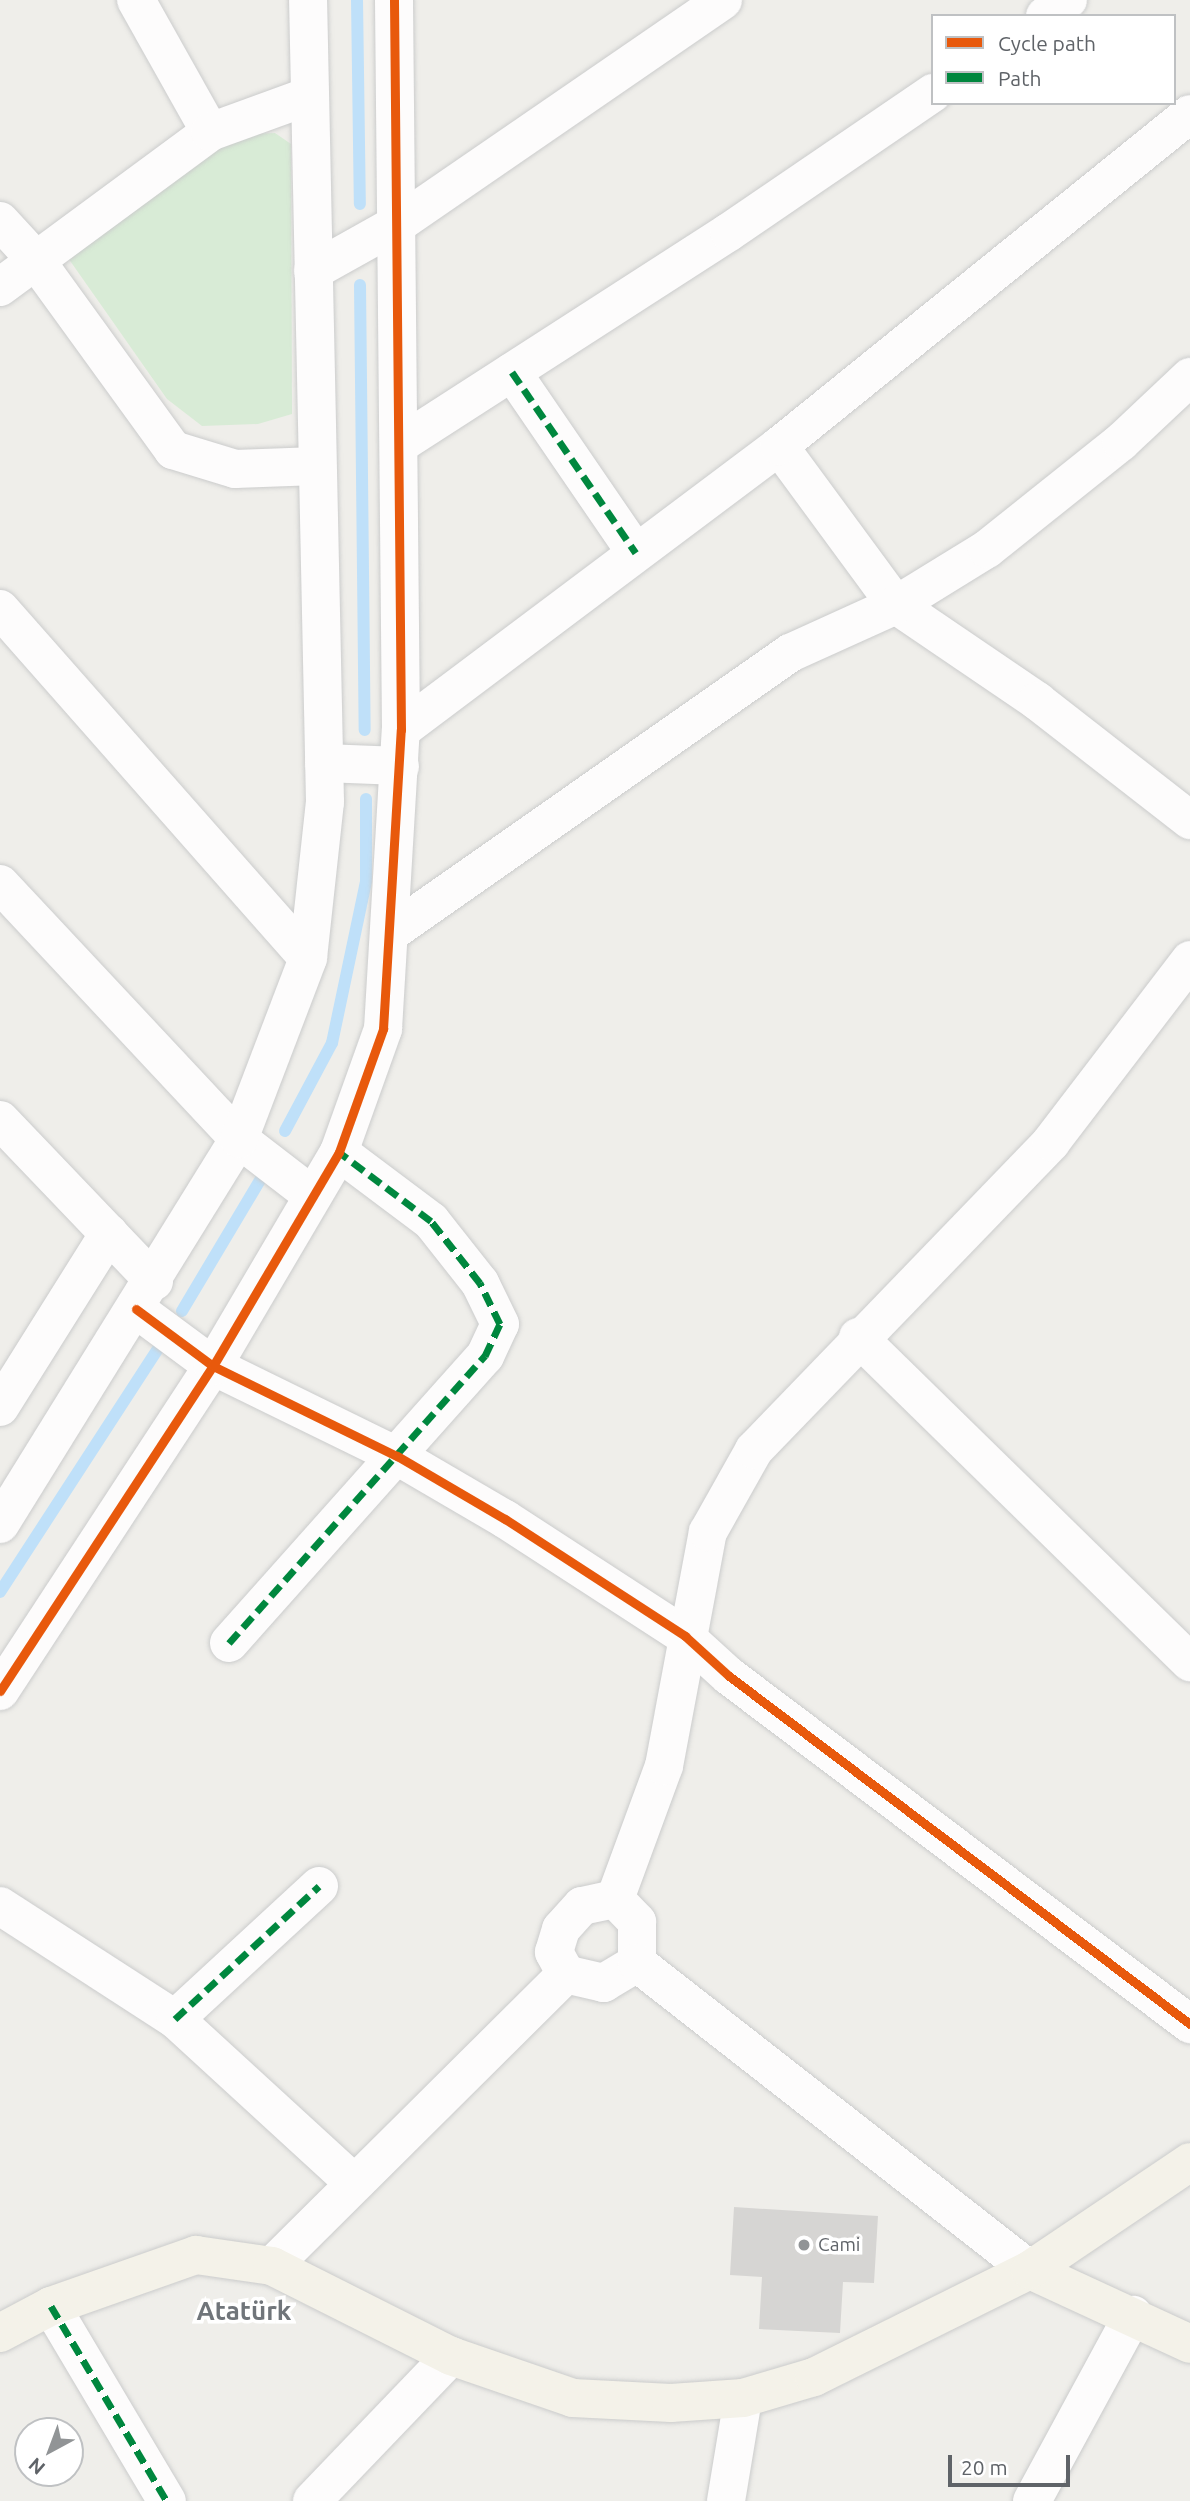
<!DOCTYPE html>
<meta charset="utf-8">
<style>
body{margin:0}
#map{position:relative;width:1190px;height:2501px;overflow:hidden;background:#efeeea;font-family:Ubuntu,sans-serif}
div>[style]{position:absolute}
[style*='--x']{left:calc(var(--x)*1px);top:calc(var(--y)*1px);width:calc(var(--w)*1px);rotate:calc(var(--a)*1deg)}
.green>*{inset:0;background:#d8ebd6}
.stream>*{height:12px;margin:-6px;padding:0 6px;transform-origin:6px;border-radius:6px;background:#bfe0f9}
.building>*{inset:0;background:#d6d5d3}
.roads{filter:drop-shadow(0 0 2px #cbcccc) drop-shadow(0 0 2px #cbcccc)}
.minor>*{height:38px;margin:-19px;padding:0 19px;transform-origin:19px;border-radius:19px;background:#fdfcfc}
.major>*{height:38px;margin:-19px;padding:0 19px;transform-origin:19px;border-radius:19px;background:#f4f2e9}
.quiet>*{height:7px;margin-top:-3.5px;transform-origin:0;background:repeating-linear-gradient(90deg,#00873e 0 14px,transparent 0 21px)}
.cycleway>*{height:9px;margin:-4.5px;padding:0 4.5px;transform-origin:4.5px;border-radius:4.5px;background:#e8590c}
.dots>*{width:19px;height:19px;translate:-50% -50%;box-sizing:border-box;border:4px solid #fff;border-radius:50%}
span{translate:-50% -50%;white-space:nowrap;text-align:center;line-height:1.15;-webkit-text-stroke:7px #fff;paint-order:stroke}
.poi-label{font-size:19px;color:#5f6368}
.left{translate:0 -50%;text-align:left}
.district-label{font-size:26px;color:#70757a;font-weight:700}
.legend{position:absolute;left:931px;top:14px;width:245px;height:91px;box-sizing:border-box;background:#fff;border:2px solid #bfc1c3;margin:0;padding:9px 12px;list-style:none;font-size:21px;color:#5f6368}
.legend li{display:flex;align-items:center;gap:14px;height:35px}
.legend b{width:35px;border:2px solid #bfc1c3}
.north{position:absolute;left:14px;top:2417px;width:70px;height:70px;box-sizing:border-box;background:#fff;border:2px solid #bfc1c3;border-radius:50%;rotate:221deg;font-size:19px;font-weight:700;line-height:28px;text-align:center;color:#5f6368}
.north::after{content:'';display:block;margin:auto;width:24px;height:32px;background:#919496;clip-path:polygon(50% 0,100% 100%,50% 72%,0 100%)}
.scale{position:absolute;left:948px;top:2455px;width:122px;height:32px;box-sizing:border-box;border:4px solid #5f6368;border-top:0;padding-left:9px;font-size:21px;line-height:24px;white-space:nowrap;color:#5f6368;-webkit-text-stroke:5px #fff;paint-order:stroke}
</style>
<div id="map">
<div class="green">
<div style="clip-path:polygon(275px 133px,291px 144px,292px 414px,258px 424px,202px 426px,167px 399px,66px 255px,195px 162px,245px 134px)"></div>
</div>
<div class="stream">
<div style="--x:357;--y:0;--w:204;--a:89.2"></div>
<div style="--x:360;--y:285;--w:445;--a:89.4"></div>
<div style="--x:285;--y:1131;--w:100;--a:-61.9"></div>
<div style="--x:332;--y:1043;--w:166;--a:-78.1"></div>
<div style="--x:366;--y:881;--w:82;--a:-90"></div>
<div style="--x:182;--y:1311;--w:158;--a:-59.2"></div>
<div style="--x:0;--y:1592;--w:293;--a:-57"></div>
</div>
<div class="building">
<div style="clip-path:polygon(734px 2207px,878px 2216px,874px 2283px,843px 2282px,840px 2333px,759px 2329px,762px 2277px,730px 2275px)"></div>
</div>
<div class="roads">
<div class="minor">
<div style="--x:136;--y:0;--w:151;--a:60.7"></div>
<div style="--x:1045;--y:16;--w:28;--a:-35"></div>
<div style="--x:0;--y:221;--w:50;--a:47.4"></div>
<div style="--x:34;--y:258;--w:237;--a:54.1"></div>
<div style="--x:173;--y:450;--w:65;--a:17"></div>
<div style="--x:235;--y:469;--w:82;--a:-2.1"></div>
<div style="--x:313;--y:271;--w:98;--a:-29.2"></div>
<div style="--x:399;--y:223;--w:393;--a:-34.5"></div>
<div style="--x:0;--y:287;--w:261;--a:-36.4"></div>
<div style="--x:210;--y:132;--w:105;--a:-20"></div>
<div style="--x:512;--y:372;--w:219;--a:55.6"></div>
<div style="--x:400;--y:444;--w:391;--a:-32.8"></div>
<div style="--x:729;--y:232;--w:247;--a:-34.3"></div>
<div style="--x:779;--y:446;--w:197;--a:53.7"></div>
<div style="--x:896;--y:605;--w:171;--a:34.2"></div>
<div style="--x:1037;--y:701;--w:194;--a:37.9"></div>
<div style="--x:0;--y:609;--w:465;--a:48.6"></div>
<div style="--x:401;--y:730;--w:473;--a:-36.9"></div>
<div style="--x:779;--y:446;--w:528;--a:-38.93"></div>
<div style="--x:324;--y:763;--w:76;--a:2.3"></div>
<div style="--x:0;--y:884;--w:349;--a:46.9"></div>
<div style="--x:239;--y:1139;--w:93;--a:37.6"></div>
<div style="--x:393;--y:931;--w:485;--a:-35"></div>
<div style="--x:790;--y:653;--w:116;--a:-24.4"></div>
<div style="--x:896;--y:605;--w:107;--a:-31.6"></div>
<div style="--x:987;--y:549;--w:171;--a:-38.6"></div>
<div style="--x:1121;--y:442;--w:95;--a:-43.3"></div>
<div style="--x:0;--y:1120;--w:223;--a:46.3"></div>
<div style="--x:136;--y:1309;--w:96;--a:36.5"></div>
<div style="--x:213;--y:1366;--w:205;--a:26.1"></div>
<div style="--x:397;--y:1456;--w:125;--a:30.3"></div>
<div style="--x:505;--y:1519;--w:215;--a:33"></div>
<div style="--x:685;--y:1636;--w:59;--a:42.3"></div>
<div style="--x:729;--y:1676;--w:578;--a:37.05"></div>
<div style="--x:858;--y:1337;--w:465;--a:44.4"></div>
<div style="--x:0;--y:1407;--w:205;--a:-57.9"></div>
<div style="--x:0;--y:1524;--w:453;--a:-58.2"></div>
<div style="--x:239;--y:1139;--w:194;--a:-69.1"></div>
<div style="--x:308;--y:958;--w:157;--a:-83.8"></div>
<div style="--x:325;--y:802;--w:802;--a:-91.21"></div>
<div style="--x:229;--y:1643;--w:385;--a:-48.3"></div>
<div style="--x:485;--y:1356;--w:35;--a:-65"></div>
<div style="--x:500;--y:1324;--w:46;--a:-116"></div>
<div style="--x:480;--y:1283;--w:79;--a:-128.3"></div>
<div style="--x:431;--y:1221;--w:115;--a:-143.1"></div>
<div style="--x:0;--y:1691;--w:389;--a:-56.8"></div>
<div style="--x:213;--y:1366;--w:248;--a:-59.5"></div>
<div style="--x:339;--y:1152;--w:131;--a:-70.3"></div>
<div style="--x:383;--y:1029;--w:300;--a:-86.6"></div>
<div style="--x:401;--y:730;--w:730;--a:-90.55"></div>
<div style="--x:615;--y:1899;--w:142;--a:-69.8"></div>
<div style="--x:664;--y:1766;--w:238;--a:-79.4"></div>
<div style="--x:708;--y:1532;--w:94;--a:-60.7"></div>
<div style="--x:754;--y:1450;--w:428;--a:-46"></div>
<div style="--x:1051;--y:1142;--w:229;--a:-52.6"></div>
<div style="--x:615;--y:1899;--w:32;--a:46"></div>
<div style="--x:637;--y:1922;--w:41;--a:90"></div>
<div style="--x:637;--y:1963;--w:39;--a:149"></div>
<div style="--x:604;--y:1983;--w:39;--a:-167"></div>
<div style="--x:566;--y:1974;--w:25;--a:-119"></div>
<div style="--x:554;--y:1952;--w:24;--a:-73"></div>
<div style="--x:561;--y:1929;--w:31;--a:-48"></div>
<div style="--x:582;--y:1906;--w:34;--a:-12"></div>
<div style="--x:0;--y:1906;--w:208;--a:32.9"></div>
<div style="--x:175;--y:2019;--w:243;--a:42.5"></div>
<div style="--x:637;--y:1963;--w:499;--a:38"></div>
<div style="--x:175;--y:2019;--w:196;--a:-42.7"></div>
<div style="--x:272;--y:2266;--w:414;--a:-44.8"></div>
<div style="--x:51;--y:2306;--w:227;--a:59.3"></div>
<div style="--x:312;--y:2501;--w:201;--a:-46.2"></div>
<div style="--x:726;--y:2501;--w:104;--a:-80.6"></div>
<div style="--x:1032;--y:2501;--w:212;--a:-61.5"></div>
</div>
<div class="major">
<div style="--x:1030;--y:2270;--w:176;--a:24.8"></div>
<div style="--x:0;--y:2333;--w:58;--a:-27.9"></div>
<div style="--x:51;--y:2306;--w:154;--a:-19.4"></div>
<div style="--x:196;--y:2255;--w:77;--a:8.2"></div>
<div style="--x:272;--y:2266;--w:200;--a:26.7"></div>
<div style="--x:451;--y:2356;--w:129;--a:19"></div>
<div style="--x:573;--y:2398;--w:98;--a:2.9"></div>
<div style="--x:671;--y:2403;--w:72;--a:-4"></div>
<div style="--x:743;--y:2398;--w:74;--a:-16.5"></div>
<div style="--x:814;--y:2377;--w:241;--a:-26.4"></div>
<div style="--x:1030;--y:2270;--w:193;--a:-34"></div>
</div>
</div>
<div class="quiet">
<div style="--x:512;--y:372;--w:219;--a:55.6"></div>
<div style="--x:229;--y:1643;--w:385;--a:-48.3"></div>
<div style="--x:485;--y:1356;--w:35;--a:-65"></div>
<div style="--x:500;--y:1324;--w:46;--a:-116"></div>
<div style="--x:480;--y:1283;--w:79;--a:-128.3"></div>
<div style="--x:431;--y:1221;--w:115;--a:-143.1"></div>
<div style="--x:175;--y:2019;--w:196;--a:-42.7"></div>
<div style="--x:51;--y:2306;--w:227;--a:59.3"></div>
</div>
<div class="cycleway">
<div style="--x:136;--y:1309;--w:96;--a:36.5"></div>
<div style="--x:213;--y:1366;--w:205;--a:26.1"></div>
<div style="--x:397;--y:1456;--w:125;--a:30.3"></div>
<div style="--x:505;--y:1519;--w:215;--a:33"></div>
<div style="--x:685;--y:1636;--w:59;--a:42.3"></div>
<div style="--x:729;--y:1676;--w:578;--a:37.05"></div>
<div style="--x:0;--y:1691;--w:389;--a:-56.8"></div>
<div style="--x:213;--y:1366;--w:248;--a:-59.5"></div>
<div style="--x:339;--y:1152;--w:131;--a:-70.3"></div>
<div style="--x:383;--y:1029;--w:300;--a:-86.6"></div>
<div style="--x:401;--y:730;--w:730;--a:-90.55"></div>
</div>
<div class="dots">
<div style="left:804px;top:2245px;background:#919496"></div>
</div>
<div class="poi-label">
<span class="left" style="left:818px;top:2245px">Cami</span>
</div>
<div class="district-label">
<span style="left:244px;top:2311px">Atatürk</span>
</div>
<ul class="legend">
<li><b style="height:9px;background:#e8590c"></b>Cycle path</li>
<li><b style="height:9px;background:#00873e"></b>Path</li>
</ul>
<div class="north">N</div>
<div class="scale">20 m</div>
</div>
